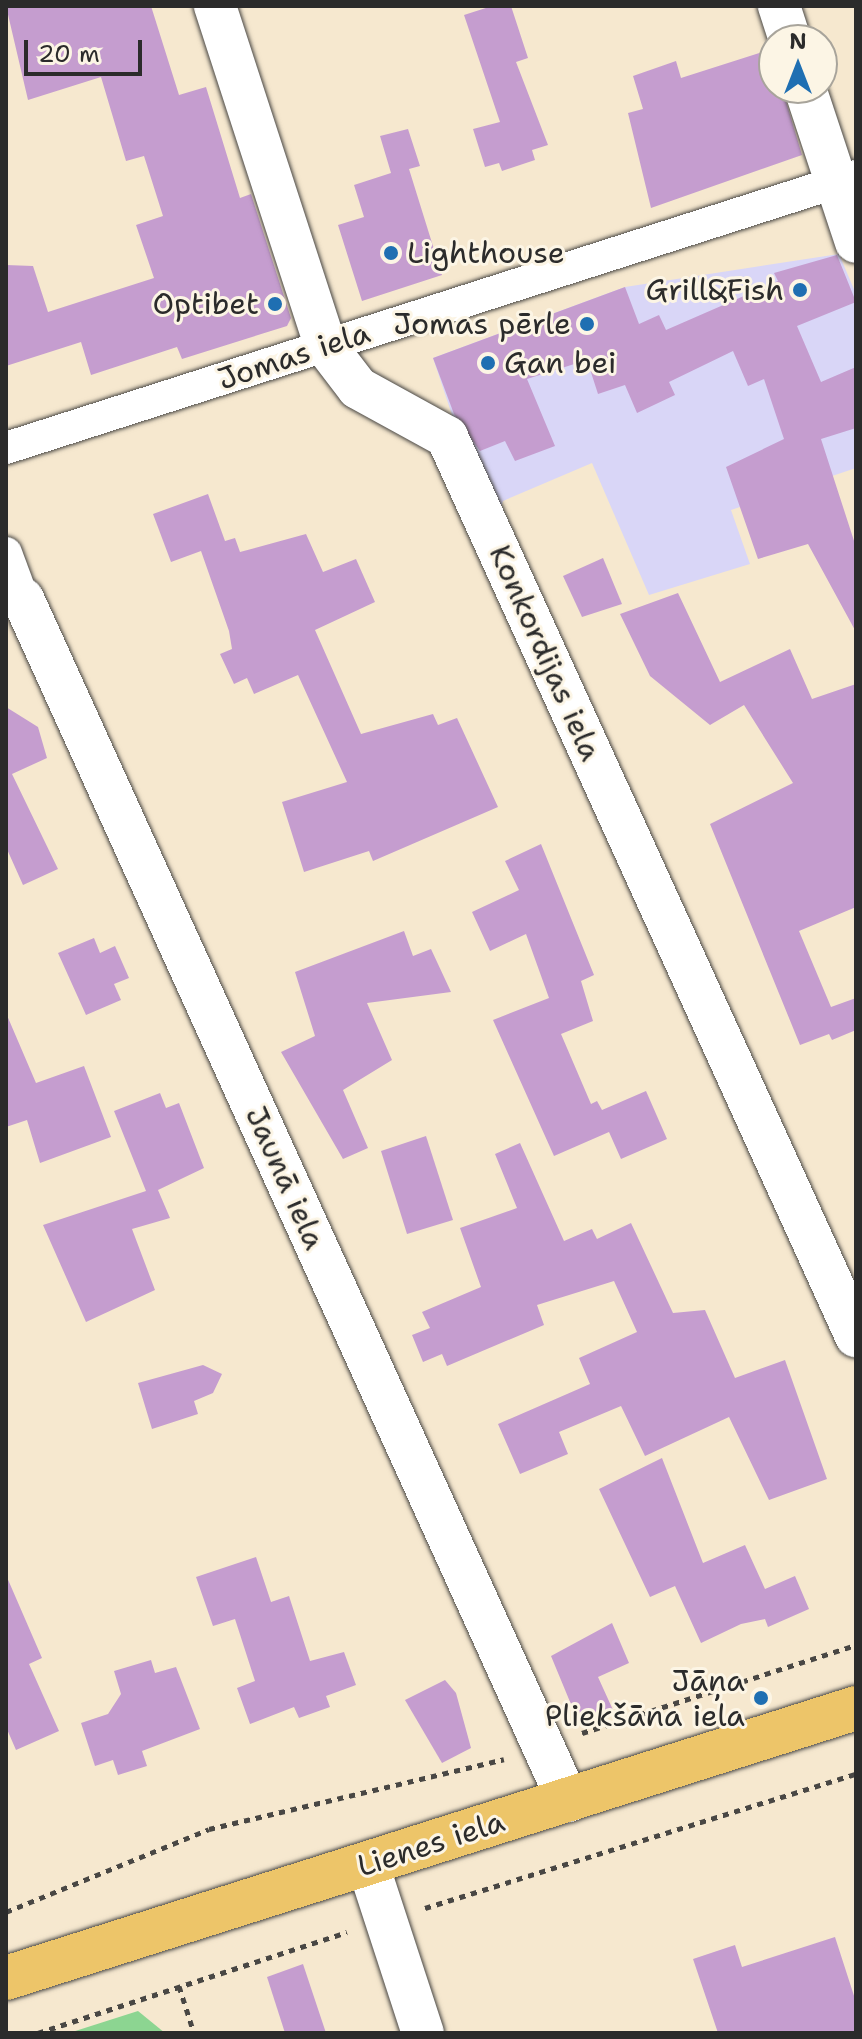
<!DOCTYPE html>
<meta charset="utf-8">
<style>
body{margin:0}
#map{position:relative;width:862px;height:2039px;overflow:hidden;background:#f6e8cf;font-family:"Shantell Sans",sans-serif}
div>[style]{position:absolute}
[style*='--x']{left:calc(var(--x)*1px);top:calc(var(--y)*1px);width:calc(var(--w)*1px);rotate:calc(var(--a)*1deg)}
.built>*{inset:0;background:#d9d6f7}
.green>*{inset:0;background:#8cd591}
.building>*{inset:0;background:#c59dcf}
.path>*{height:5px;margin-top:-2.5px;transform-origin:0;background:repeating-linear-gradient(90deg,#494744 0 6px,transparent 0 12px)}
.roads{filter:drop-shadow(0 0 2px #494744) drop-shadow(0 0 2px #494744)}
.pedestrian>*{height:32px;margin:-16px;padding:0 16px;transform-origin:16px;border-radius:16px;background:#fff}
.minor>*{height:42px;margin:-21px;padding:0 21px;transform-origin:21px;border-radius:21px;background:#fff}
.primary>*{height:44px;margin:-22px;padding:0 22px;transform-origin:22px;border-radius:22px;background:#edc569}
.dots>*{width:22px;height:22px;translate:-50% -50%;box-sizing:border-box;border:4px solid #fcf5e5;border-radius:50%}
span{translate:-50% -50%;white-space:nowrap;text-align:center;line-height:1.15;-webkit-text-stroke:6px #fcf5e5;paint-order:stroke}
.poi-label{font-size:30px;color:#2b2b2b}
.left{translate:0 -50%;text-align:left}
.right{translate:-100% -50%;text-align:right}
.street-label{font-size:30px;color:#2b2b2b}
.frame{position:absolute;inset:0;border:8px solid #2b2b2b;pointer-events:none}
.north{position:absolute;left:758px;top:24px;width:80px;height:80px;box-sizing:border-box;background:#fcf5e5;border:2px solid #a8a49b;border-radius:50%;rotate:0deg;font-size:22px;font-weight:700;line-height:32px;text-align:center;color:#2b2b2b}
.north::after{content:'';display:block;margin:auto;width:28px;height:36px;background:#1f6fb2;clip-path:polygon(50% 0,100% 100%,50% 72%,0 100%)}
.scale{position:absolute;left:24px;top:40px;width:118px;height:36px;box-sizing:border-box;border:4px solid #2b2b2b;border-top:0;padding-left:10px;font-size:24px;line-height:28px;white-space:nowrap;color:#2b2b2b;-webkit-text-stroke:6px #fcf5e5;paint-order:stroke}
</style>
<div id="map">
<div class="built">
<div style="clip-path:polygon(839px 254px,856px 294px,856px 468px,731px 510px,750px 564px,649px 595px,592px 463px,503px 501px,499px 512px,454px 421px,433px 358px,625px 287px)"></div>
</div>
<div class="green">
<div style="clip-path:polygon(138px 2011px,165px 2033px,69px 2033px)"></div>
</div>
<div class="building">
<div style="clip-path:polygon(6px 6px,151px 6px,179px 95px,206px 87px,240px 198px,251px 194px,291px 318px,287px 326px,182px 359px,177px 347px,91px 375px,81px 342px,6px 366px,6px 265px,33px 266px,48px 312px,154px 278px,136px 225px,163px 216px,144px 156px,126px 161px,101px 77px,28px 100px)"></div>
<div style="clip-path:polygon(492px 6px,511px 6px,528px 58px,516px 62px,548px 145px,532px 150px,535px 160px,502px 171px,499px 163px,485px 167px,473px 129px,500px 122px,464px 15px)"></div>
<div style="clip-path:polygon(769px 50px,774px 88px,782px 88px,802px 155px,651px 208px,628px 113px,643px 109px,633px 76px,676px 61px,681px 78px)"></div>
<div style="clip-path:polygon(408px 129px,420px 166px,409px 169px,442px 275px,362px 301px,338px 225px,364px 217px,354px 185px,391px 173px,380px 136px)"></div>
<div style="clip-path:polygon(837px 255px,856px 302px,797px 326px,821px 382px,856px 367px,856px 428px,821px 439px,856px 547px,856px 632px,808px 544px,758px 559px,726px 467px,784px 439px,764px 379px,748px 386px,733px 351px,669px 382px,675px 395px,637px 413px,625px 385px,598px 394px,587px 360px,527px 379px,555px 446px,515px 461px,505px 441px,480px 451px,454px 414px,433px 358px,625px 287px,639px 324px,659px 315px,666px 330px,778px 281px,774px 273px)"></div>
<div style="clip-path:polygon(208px 494px,225px 541px,235px 538px,240px 552px,306px 534px,323px 572px,356px 559px,375px 602px,315px 630px,361px 734px,433px 714px,438px 725px,457px 718px,498px 807px,373px 861px,369px 851px,304px 872px,282px 802px,347px 782px,298px 675px,254px 694px,247px 678px,234px 684px,220px 654px,232px 649px,229px 631px,201px 551px,171px 562px,153px 514px)"></div>
<div style="clip-path:polygon(603px 558px,622px 604px,582px 617px,563px 576px)"></div>
<div style="clip-path:polygon(678px 593px,720px 682px,790px 649px,812px 699px,856px 684px,856px 907px,799px 931px,831px 1007px,856px 998px,856px 1030px,832px 1040px,829px 1034px,800px 1045px,710px 824px,793px 783px,744px 705px,710px 725px,650px 676px,620px 614px)"></div>
<div style="clip-path:polygon(6px 707px,38px 727px,47px 758px,12px 774px,58px 869px,23px 885px,6px 847px)"></div>
<div style="clip-path:polygon(541px 844px,594px 975px,581px 981px,593px 1021px,561px 1034px,591px 1104px,597px 1101px,602px 1110px,646px 1091px,667px 1139px,621px 1159px,609px 1132px,554px 1156px,493px 1020px,549px 998px,526px 934px,490px 951px,472px 912px,519px 890px,505px 861px)"></div>
<div style="clip-path:polygon(404px 931px,413px 956px,431px 949px,451px 992px,367px 1003px,392px 1060px,343px 1090px,368px 1148px,343px 1159px,281px 1052px,315px 1036px,295px 972px)"></div>
<div style="clip-path:polygon(94px 938px,100px 953px,115px 946px,129px 978px,114px 984px,121px 1000px,86px 1015px,58px 953px)"></div>
<div style="clip-path:polygon(6px 1013px,36px 1083px,84px 1066px,111px 1137px,40px 1163px,27px 1120px,6px 1127px)"></div>
<div style="clip-path:polygon(160px 1093px,166px 1108px,179px 1103px,204px 1168px,158px 1190px,170px 1218px,132px 1229px,155px 1290px,86px 1322px,43px 1225px,146px 1191px,114px 1111px)"></div>
<div style="clip-path:polygon(426px 1136px,453px 1220px,407px 1234px,381px 1151px)"></div>
<div style="clip-path:polygon(520px 1143px,564px 1241px,592px 1229px,597px 1239px,631px 1223px,673px 1313px,705px 1310px,735px 1378px,785px 1360px,827px 1479px,769px 1500px,729px 1417px,645px 1456px,621px 1406px,559px 1432px,568px 1454px,520px 1474px,498px 1424px,590px 1384px,579px 1358px,637px 1332px,614px 1281px,537px 1305px,544px 1325px,447px 1366px,442px 1354px,423px 1362px,412px 1335px,430px 1328px,422px 1312px,481px 1287px,460px 1228px,517px 1208px,495px 1154px)"></div>
<div style="clip-path:polygon(203px 1365px,222px 1374px,213px 1393px,194px 1401px,198px 1414px,152px 1429px,138px 1383px)"></div>
<div style="clip-path:polygon(662px 1458px,703px 1563px,745px 1545px,765px 1589px,795px 1576px,809px 1609px,768px 1627px,765px 1619px,741px 1624px,701px 1643px,675px 1586px,650px 1597px,599px 1489px)"></div>
<div style="clip-path:polygon(256px 1557px,271px 1602px,289px 1596px,310px 1661px,344px 1652px,356px 1685px,326px 1696px,330px 1707px,299px 1718px,294px 1707px,250px 1724px,237px 1688px,255px 1681px,235px 1619px,213px 1626px,196px 1577px)"></div>
<div style="clip-path:polygon(6px 1575px,42px 1658px,29px 1664px,59px 1731px,16px 1750px,6px 1727px)"></div>
<div style="clip-path:polygon(612px 1623px,629px 1663px,598px 1677px,613px 1710px,580px 1726px,551px 1656px)"></div>
<div style="clip-path:polygon(151px 1660px,155px 1673px,176px 1667px,200px 1729px,142px 1751px,147px 1766px,118px 1775px,113px 1760px,95px 1766px,81px 1723px,108px 1714px,121px 1694px,114px 1671px)"></div>
<div style="clip-path:polygon(445px 1680px,456px 1693px,471px 1748px,442px 1763px,405px 1700px)"></div>
<div style="clip-path:polygon(835px 1937px,856px 2002px,856px 2033px,718px 2033px,693px 1959px,735px 1945px,742px 1967px)"></div>
<div style="clip-path:polygon(303px 1964px,326px 2033px,285px 2033px,267px 1977px)"></div>
</div>
<div class="path">
<div style="--x:582;--y:1733;--w:288;--a:-17.8"></div>
<div style="--x:425;--y:1908;--w:451;--a:-17.3"></div>
<div style="--x:6;--y:1912;--w:219;--a:-22.2"></div>
<div style="--x:209;--y:1829;--w:303;--a:-13.3"></div>
<div style="--x:179;--y:1986;--w:49;--a:72.3"></div>
<div style="--x:38;--y:2033;--w:325;--a:-18.1"></div>
</div>
<div class="roads">
<div class="pedestrian">
<div style="--x:6;--y:448;--w:892;--a:-17.74"></div>
<div style="--x:6;--y:553;--w:49;--a:69.7"></div>
</div>
<div class="minor">
<div style="--x:215;--y:6;--w:356;--a:72"></div>
<div style="--x:325;--y:345;--w:54;--a:52.5"></div>
<div style="--x:358;--y:388;--w:102;--a:28.8"></div>
<div style="--x:447;--y:437;--w:988;--a:65.54"></div>
<div style="--x:779;--y:6;--w:36;--a:72"></div>
<div style="--x:805;--y:88;--w:162;--a:71.7"></div>
<div style="--x:23;--y:599;--w:1320;--a:65.61"></div>
<div style="--x:368;--y:1865;--w:177;--a:71.9"></div>
</div>
<div class="primary">
<div style="--x:6;--y:1978;--w:892;--a:-17.62"></div>
</div>
</div>
<div class="dots">
<div style="left:391px;top:253px;background:#1f6fb2"></div>
<div style="left:800px;top:290px;background:#1f6fb2"></div>
<div style="left:275px;top:304px;background:#1f6fb2"></div>
<div style="left:587px;top:324px;background:#1f6fb2"></div>
<div style="left:488px;top:363px;background:#1f6fb2"></div>
<div style="left:761px;top:1698px;background:#1f6fb2"></div>
</div>
<div class="poi-label">
<span class="left" style="left:407px;top:253px">Lighthouse</span>
<span class="right" style="left:784px;top:290px">Grill&amp;Fish</span>
<span class="right" style="left:259px;top:304px">Optibet</span>
<span class="right" style="left:571px;top:324px">Jomas pērle</span>
<span class="left" style="left:504px;top:363px">Gan bei</span>
<span class="right" style="left:745px;top:1698px">Jāņa<br>Pliekšāna iela</span>
</div>
<div class="street-label">
<span style="left:294px;top:356px;rotate:-18deg">Jomas iela</span>
<span style="left:545px;top:653px;rotate:66deg">Konkordijas iela</span>
<span style="left:285px;top:1178px;rotate:66deg">Jaunā iela</span>
<span style="left:431px;top:1844px;rotate:-18deg">Lienes iela</span>
</div>
<div class="frame"></div>
<div class="north">N</div>
<div class="scale">20 m</div>
</div>
